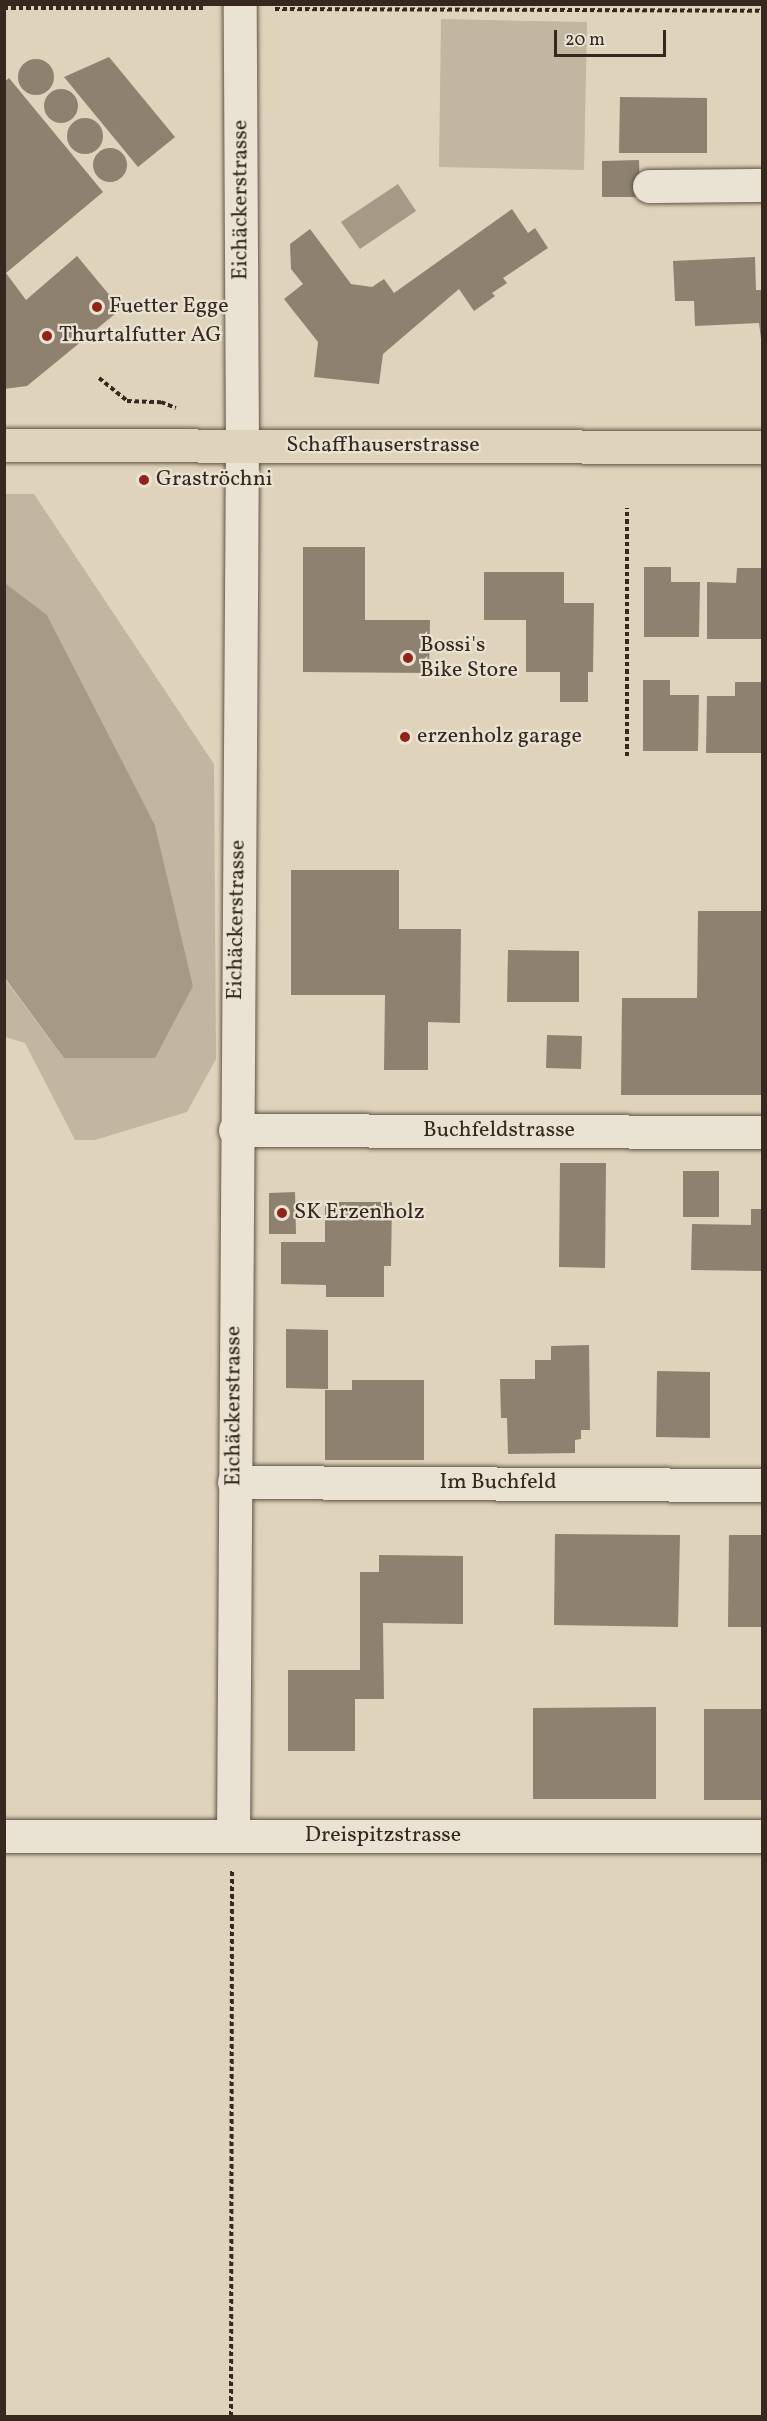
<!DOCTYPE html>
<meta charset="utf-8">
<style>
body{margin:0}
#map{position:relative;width:767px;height:2421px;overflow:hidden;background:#dfd3bb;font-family:Vollkorn,serif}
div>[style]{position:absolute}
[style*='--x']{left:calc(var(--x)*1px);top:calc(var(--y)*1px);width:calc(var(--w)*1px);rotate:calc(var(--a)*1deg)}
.green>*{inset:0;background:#c2b6a0}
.water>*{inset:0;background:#a69986}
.building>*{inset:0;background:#8e8170}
.round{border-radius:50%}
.path>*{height:4px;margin-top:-2px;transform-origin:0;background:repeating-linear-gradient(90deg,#37281f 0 4.5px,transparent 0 7.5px)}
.roads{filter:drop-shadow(0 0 2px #615346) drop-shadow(0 0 2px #615346)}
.minor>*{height:33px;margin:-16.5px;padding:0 16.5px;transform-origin:16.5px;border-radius:16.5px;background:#eae2d3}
.major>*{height:33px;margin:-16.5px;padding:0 16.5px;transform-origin:16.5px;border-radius:16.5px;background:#dfd3bb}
.dots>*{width:16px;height:16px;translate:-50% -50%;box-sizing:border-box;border:3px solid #eae2d3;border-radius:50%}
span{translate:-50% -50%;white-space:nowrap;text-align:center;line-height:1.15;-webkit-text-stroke:4.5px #eae2d3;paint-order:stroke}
.street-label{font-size:22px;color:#37281f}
.poi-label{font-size:22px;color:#37281f}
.left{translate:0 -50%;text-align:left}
.frame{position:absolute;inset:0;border:6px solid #37281f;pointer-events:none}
.scale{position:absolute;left:554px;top:30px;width:112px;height:27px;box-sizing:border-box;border:3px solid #37281f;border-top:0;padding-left:8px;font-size:18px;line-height:21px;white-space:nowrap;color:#37281f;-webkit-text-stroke:4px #eae2d3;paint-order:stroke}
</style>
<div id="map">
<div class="green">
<div style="clip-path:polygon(441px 19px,587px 22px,584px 170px,439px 167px)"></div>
<div style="clip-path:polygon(5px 494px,34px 494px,214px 764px,216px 1059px,187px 1112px,95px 1140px,75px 1140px,25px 1043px,5px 1037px,4px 978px,64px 1058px,193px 986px,155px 825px,47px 615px,5px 583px)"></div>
</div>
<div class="water">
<div style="clip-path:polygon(398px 184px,416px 211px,360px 249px,341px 222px)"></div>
<div style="clip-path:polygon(5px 583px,47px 615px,155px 825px,193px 986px,155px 1058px,64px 1058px,5px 978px)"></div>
</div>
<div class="building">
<div style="clip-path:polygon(109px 57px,175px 137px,138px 167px,64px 77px)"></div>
<div class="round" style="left:18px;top:59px;width:36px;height:36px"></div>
<div style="clip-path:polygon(9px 78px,103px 192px,6px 273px,26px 300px,77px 256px,121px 309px,27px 386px,4px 389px,4px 82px)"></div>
<div class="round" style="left:44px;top:89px;width:34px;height:34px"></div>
<div style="clip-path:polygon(620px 97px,707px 98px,707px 153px,619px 153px)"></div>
<div class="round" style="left:67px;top:118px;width:36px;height:36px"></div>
<div class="round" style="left:93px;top:148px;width:34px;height:34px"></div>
<div style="clip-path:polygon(639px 160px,640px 197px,602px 197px,602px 161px)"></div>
<div style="clip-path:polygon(512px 209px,528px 233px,535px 228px,548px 248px,503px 278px,507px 283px,492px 293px,495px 296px,474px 311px,459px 289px,383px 354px,379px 384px,314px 377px,318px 342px,284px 299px,303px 284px,291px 269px,290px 244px,310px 229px,351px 284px,372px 287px,384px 279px,394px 293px)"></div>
<div style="clip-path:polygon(755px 257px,756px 290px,762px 290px,762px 347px,759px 323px,695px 326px,694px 301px,675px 301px,673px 261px)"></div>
<div style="clip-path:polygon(303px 547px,365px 547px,365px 620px,430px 620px,429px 673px,303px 672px)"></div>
<div style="clip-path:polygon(644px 567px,671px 567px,671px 582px,700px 582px,699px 637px,644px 637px)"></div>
<div style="clip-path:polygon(737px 568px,762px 568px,762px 639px,707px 639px,707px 582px,736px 583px)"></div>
<div style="clip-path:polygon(484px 572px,564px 572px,564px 603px,594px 603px,593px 672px,588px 672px,588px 702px,560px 702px,560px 672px,526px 672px,526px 620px,484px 620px)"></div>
<div style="clip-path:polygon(643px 680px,670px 680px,670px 695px,699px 695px,698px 751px,643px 751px)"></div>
<div style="clip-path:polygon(735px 682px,762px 682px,762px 753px,706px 753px,707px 696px,735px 696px)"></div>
<div style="clip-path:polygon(291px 870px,399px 870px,399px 929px,461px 929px,460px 1023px,428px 1022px,428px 1070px,384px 1070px,385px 995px,291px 995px)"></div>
<div style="clip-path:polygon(698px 911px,762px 911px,762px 1095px,621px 1095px,622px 998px,697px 998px)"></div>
<div style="clip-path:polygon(508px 950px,579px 951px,579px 1002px,507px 1002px)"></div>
<div style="clip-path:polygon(547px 1035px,582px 1036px,581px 1069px,546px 1068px)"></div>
<div style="clip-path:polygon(560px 1163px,606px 1163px,605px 1268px,559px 1267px)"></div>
<div style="clip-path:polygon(683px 1171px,719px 1171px,719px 1217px,683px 1217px)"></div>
<div style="clip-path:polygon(295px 1192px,296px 1234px,269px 1234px,269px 1193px)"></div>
<div style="clip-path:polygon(325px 1202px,392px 1202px,391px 1266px,384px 1266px,384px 1297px,326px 1297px,326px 1285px,281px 1284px,281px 1242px,325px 1242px)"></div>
<div style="clip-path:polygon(751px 1209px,762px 1209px,762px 1271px,691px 1270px,692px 1224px,751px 1225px)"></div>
<div style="clip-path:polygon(286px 1329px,328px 1330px,328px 1389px,286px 1388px)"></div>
<div style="clip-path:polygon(589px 1345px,590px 1430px,581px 1430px,581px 1439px,575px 1440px,575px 1453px,508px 1454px,507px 1418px,501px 1418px,500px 1379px,535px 1379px,535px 1360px,551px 1360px,551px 1346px)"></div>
<div style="clip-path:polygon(657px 1371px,710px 1372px,710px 1438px,656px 1437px)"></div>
<div style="clip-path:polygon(352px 1380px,424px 1380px,424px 1460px,325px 1460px,325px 1390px,352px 1390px)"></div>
<div style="clip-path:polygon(555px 1534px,680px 1535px,678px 1627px,554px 1625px)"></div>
<div style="clip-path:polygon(729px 1535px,762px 1535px,762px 1627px,728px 1627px)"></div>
<div style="clip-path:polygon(379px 1555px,463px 1556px,463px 1624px,383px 1623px,384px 1699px,355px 1699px,355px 1751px,288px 1751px,288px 1670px,360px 1670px,360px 1572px,379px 1572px)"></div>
<div style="clip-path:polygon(656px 1707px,656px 1799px,533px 1799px,533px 1708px)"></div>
<div style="clip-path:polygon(704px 1709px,762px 1709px,762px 1800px,704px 1800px)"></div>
</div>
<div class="path">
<div style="--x:4;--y:8;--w:201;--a:0"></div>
<div style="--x:275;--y:9;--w:487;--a:0.2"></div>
<div style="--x:99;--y:378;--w:36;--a:39"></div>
<div style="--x:127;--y:401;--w:34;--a:2"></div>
<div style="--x:161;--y:402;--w:16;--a:22"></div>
<div style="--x:627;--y:756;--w:248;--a:-90"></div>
<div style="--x:231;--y:2416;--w:545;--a:-89.89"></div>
</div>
<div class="roads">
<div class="minor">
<div style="--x:649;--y:186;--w:113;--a:-0.5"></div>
<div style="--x:235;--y:1130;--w:527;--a:0.22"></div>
<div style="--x:234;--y:1482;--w:528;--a:0.33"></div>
<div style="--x:4;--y:1836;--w:758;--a:0"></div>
<div style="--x:233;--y:1836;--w:1390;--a:-89.63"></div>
<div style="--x:242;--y:446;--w:442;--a:-90.3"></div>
</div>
<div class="major">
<div style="--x:4;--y:445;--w:758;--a:0.15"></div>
</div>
</div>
<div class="dots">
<div style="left:97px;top:307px;background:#8f2418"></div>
<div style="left:47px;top:336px;background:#8f2418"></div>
<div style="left:144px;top:480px;background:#8f2418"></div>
<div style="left:408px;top:658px;background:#8f2418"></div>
<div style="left:405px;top:737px;background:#8f2418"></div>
<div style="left:282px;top:1213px;background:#8f2418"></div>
</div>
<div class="street-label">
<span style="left:241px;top:200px;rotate:-90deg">Eichäckerstrasse</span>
<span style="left:383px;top:446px">Schaffhauserstrasse</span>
<span style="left:237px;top:920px;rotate:-89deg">Eichäckerstrasse</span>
<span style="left:499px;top:1131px">Buchfeldstrasse</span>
<span style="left:234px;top:1406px;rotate:-90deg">Eichäckerstrasse</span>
<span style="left:498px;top:1483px">Im Buchfeld</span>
<span style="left:383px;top:1836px">Dreispitzstrasse</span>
</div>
<div class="poi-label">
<span class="left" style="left:109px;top:307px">Fuetter Egge</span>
<span class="left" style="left:59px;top:336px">Thurtalfutter AG</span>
<span class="left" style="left:156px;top:480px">Graströchni</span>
<span class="left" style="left:420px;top:658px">Bossi's<br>Bike Store</span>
<span class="left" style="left:417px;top:737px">erzenholz garage</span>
<span class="left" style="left:294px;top:1213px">SK Erzenholz</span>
</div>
<div class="frame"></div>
<div class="scale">20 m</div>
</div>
